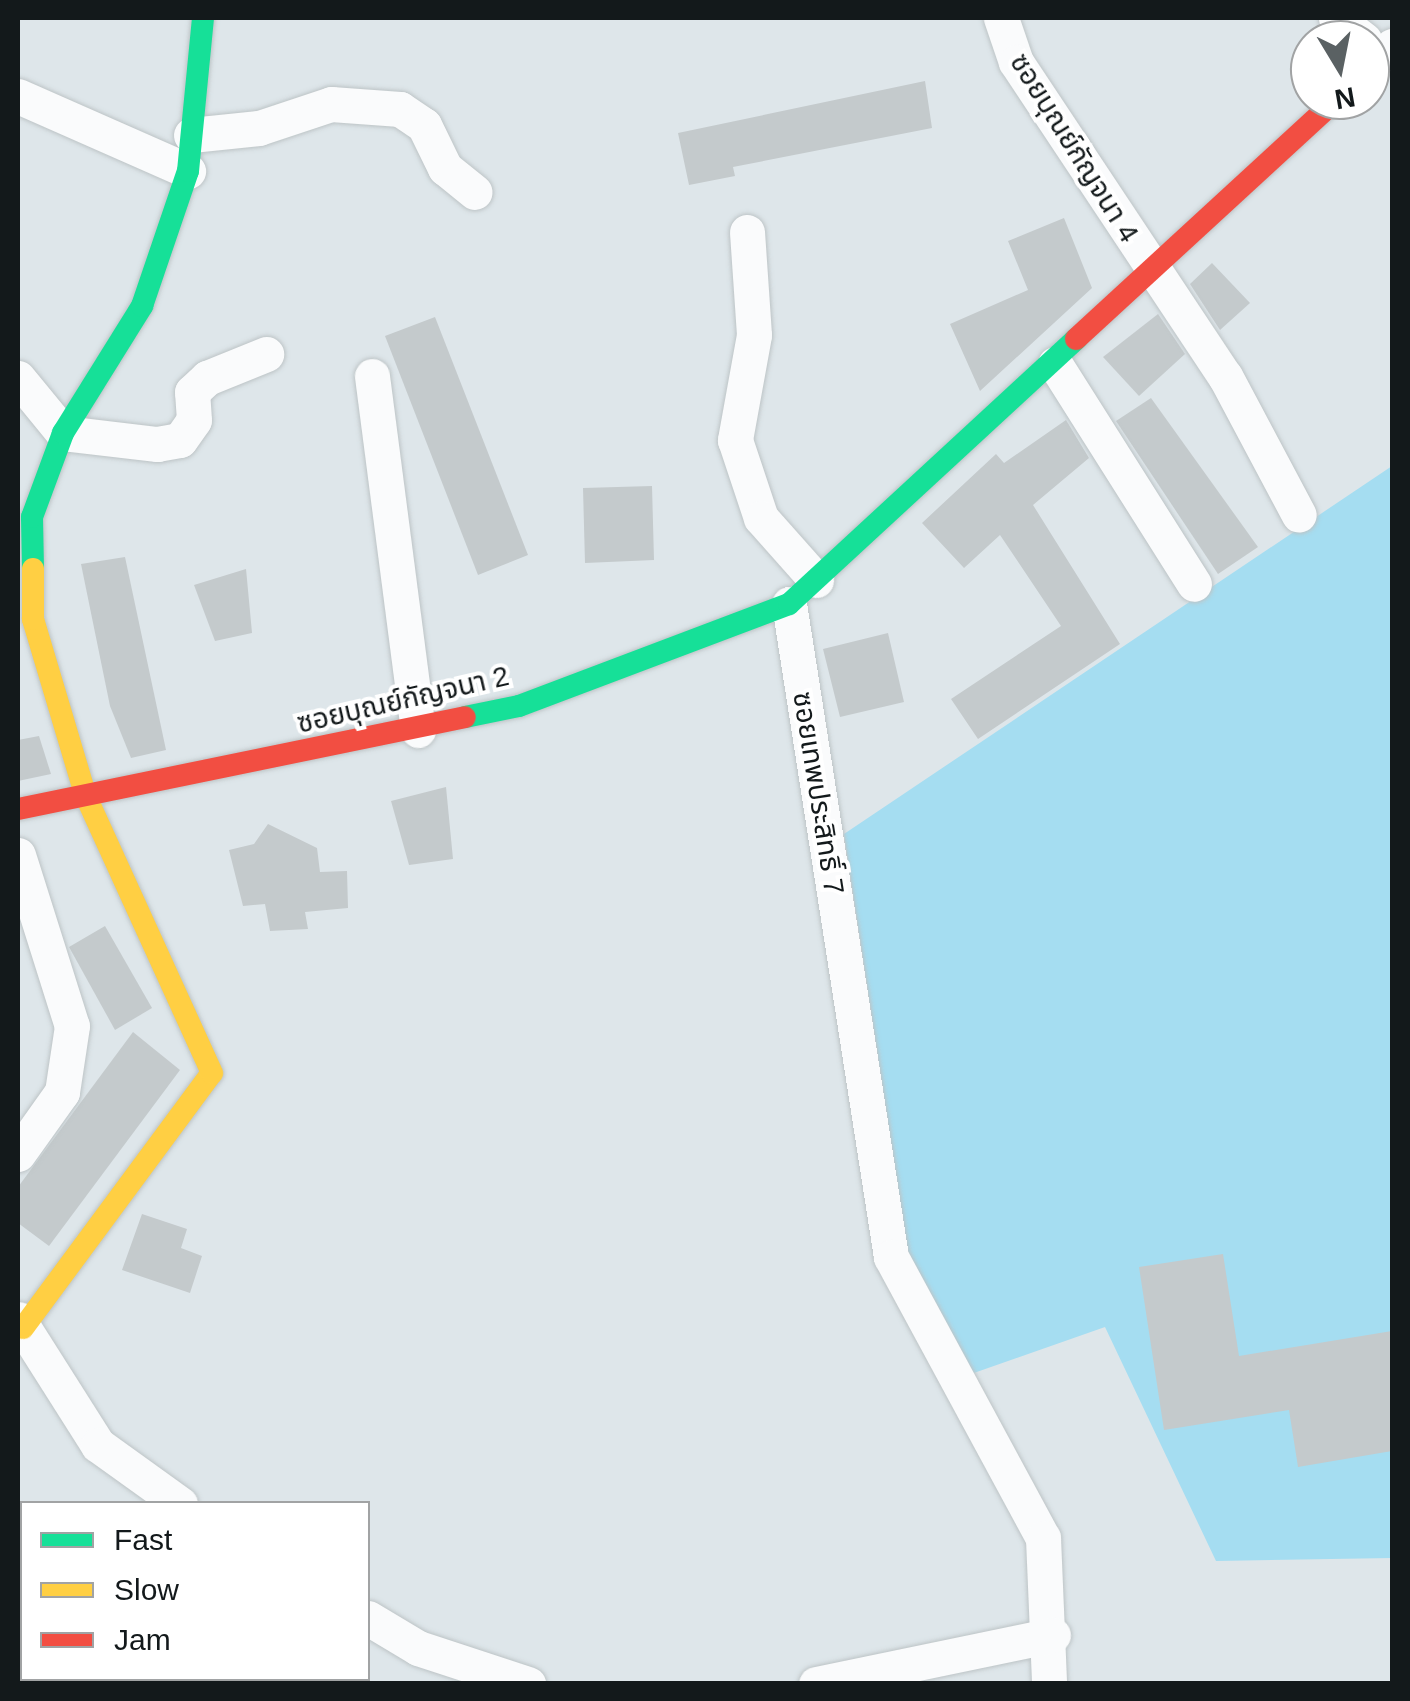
<!DOCTYPE html>
<meta charset="utf-8">
<style>
body{margin:0}
#map{position:relative;width:1410px;height:1701px;overflow:hidden;background:#dee6ea;font-family:Arial,"Noto Sans Thai",sans-serif}
div>[style]{position:absolute}
[style*='--x']{left:calc(var(--x)*1px);top:calc(var(--y)*1px);width:calc(var(--w)*1px);rotate:calc(var(--a)*1deg)}
.green>*{inset:0;background:#a5ddf1}
.building>*{inset:0;background:#c4cacc}
.roads{filter:drop-shadow(0 0 2px #bdc4c6) drop-shadow(0 0 2px #bdc4c6)}
.street>*{height:35px;margin:-17.5px;padding:0 17.5px;transform-origin:17.5px;border-radius:17.5px;background:#fafbfc}
.fast>*{height:22px;margin:-11px;padding:0 11px;transform-origin:11px;border-radius:11px;background:#16e098}
.slow>*{height:22px;margin:-11px;padding:0 11px;transform-origin:11px;border-radius:11px;background:#ffcf43}
.jam>*{height:22px;margin:-11px;padding:0 11px;transform-origin:11px;border-radius:11px;background:#f24e42}
span{translate:-50% -50%;white-space:nowrap;text-align:center;line-height:1.15;-webkit-text-stroke:8px #fff;paint-order:stroke}
.street-label{font-size:28px;color:#13191b}
.frame{position:absolute;inset:0;border:20px solid #13191b;pointer-events:none}
.legend{position:absolute;left:20px;top:1501px;width:350px;height:180px;box-sizing:border-box;background:#fff;border:2px solid #a1a3a4;margin:0;padding:12px 18px;list-style:none;font-size:30px;color:#13191b}
.legend li{display:flex;align-items:center;gap:20px;height:50px}
.legend b{width:50px;border:2px solid #a1a3a4}
.north{position:absolute;left:1290px;top:20px;width:100px;height:100px;box-sizing:border-box;background:#fff;border:2px solid #a1a3a4;border-radius:50%;rotate:170deg;font-size:28px;font-weight:700;line-height:40px;text-align:center;color:#13191b}
.north::after{content:'';display:block;margin:auto;width:35px;height:45px;background:#5a6163;clip-path:polygon(50% 0,100% 100%,50% 72%,0 100%)}
</style>
<div id="map">
<div class="green">
<div style="clip-path:polygon(1392px 466px,1392px 1558px,1216px 1561px,1105px 1327px,971px 1374px,908px 1254px,844px 834px)"></div>
</div>
<div class="building">
<div style="clip-path:polygon(925px 81px,932px 128px,733px 167px,735px 176px,689px 185px,678px 133px)"></div>
<div style="clip-path:polygon(1064px 218px,1092px 288px,980px 391px,950px 324px,1028px 290px,1008px 241px)"></div>
<div style="clip-path:polygon(1212px 263px,1250px 303px,1220px 330px,1190px 284px)"></div>
<div style="clip-path:polygon(1158px 314px,1185px 354px,1139px 396px,1103px 357px)"></div>
<div style="clip-path:polygon(435px 317px,528px 555px,478px 575px,385px 336px)"></div>
<div style="clip-path:polygon(1151px 398px,1258px 547px,1218px 574px,1116px 421px)"></div>
<div style="clip-path:polygon(1066px 420px,1089px 458px,1033px 505px,1120px 644px,978px 739px,951px 699px,1061px 626px,1000px 535px,964px 568px,922px 523px,996px 454px,1004px 463px)"></div>
<div style="clip-path:polygon(652px 486px,654px 560px,585px 563px,583px 488px)"></div>
<div style="clip-path:polygon(125px 557px,166px 750px,131px 758px,110px 706px,81px 564px)"></div>
<div style="clip-path:polygon(246px 569px,252px 633px,215px 641px,194px 585px)"></div>
<div style="clip-path:polygon(888px 633px,904px 702px,840px 717px,823px 649px)"></div>
<div style="clip-path:polygon(39px 736px,51px 774px,18px 781px,18px 740px)"></div>
<div style="clip-path:polygon(446px 787px,453px 859px,409px 865px,391px 801px)"></div>
<div style="clip-path:polygon(268px 824px,317px 848px,320px 872px,347px 871px,348px 908px,305px 912px,308px 929px,270px 931px,265px 904px,243px 906px,229px 850px,254px 844px)"></div>
<div style="clip-path:polygon(105px 926px,152px 1008px,115px 1030px,69px 947px)"></div>
<div style="clip-path:polygon(133px 1032px,180px 1070px,49px 1246px,18px 1223px,18px 1187px)"></div>
<div style="clip-path:polygon(142px 1214px,187px 1229px,181px 1248px,202px 1256px,190px 1293px,122px 1270px)"></div>
<div style="clip-path:polygon(1223px 1254px,1239px 1356px,1392px 1331px,1392px 1451px,1298px 1467px,1289px 1410px,1164px 1430px,1139px 1267px)"></div>
</div>
<div class="roads">
<div class="street">
<div style="--x:1001;--y:18;--w:46;--a:71.2"></div>
<div style="--x:1016;--y:62;--w:377;--a:56.4"></div>
<div style="--x:1225;--y:376;--w:157;--a:62"></div>
<div style="--x:1336;--y:18;--w:36;--a:38"></div>
<div style="--x:1370;--y:68;--w:31;--a:-45"></div>
<div style="--x:18;--y:96;--w:186;--a:23.8"></div>
<div style="--x:191;--y:135;--w:68;--a:-5.9"></div>
<div style="--x:259;--y:128;--w:76;--a:-18.4"></div>
<div style="--x:331;--y:104;--w:69;--a:4.1"></div>
<div style="--x:400;--y:109;--w:29;--a:34"></div>
<div style="--x:424;--y:125;--w:48;--a:64"></div>
<div style="--x:445;--y:168;--w:38;--a:39"></div>
<div style="--x:747;--y:232;--w:103;--a:86.1"></div>
<div style="--x:754;--y:335;--w:107;--a:100.3"></div>
<div style="--x:735;--y:440;--w:82;--a:71.6"></div>
<div style="--x:761;--y:518;--w:83;--a:48.4"></div>
<div style="--x:1055;--y:364;--w:260;--a:57.7"></div>
<div style="--x:372;--y:376;--w:357;--a:82.6"></div>
<div style="--x:18;--y:378;--w:71;--a:50.7"></div>
<div style="--x:63;--y:433;--w:95;--a:6.7"></div>
<div style="--x:157;--y:444;--w:23;--a:-10"></div>
<div style="--x:180;--y:440;--w:24;--a:-55"></div>
<div style="--x:194;--y:420;--w:28;--a:-94"></div>
<div style="--x:192;--y:392;--w:21;--a:-43"></div>
<div style="--x:207;--y:378;--w:64;--a:-22.1"></div>
<div style="--x:789;--y:604;--w:661;--a:81.12"></div>
<div style="--x:891;--y:1257;--w:319;--a:61.6"></div>
<div style="--x:1043;--y:1538;--w:146;--a:87.6"></div>
<div style="--x:18;--y:855;--w:179;--a:72.5"></div>
<div style="--x:72;--y:1026;--w:67;--a:98.6"></div>
<div style="--x:62;--y:1092;--w:76;--a:125.4"></div>
<div style="--x:18;--y:1319;--w:149;--a:57.6"></div>
<div style="--x:98;--y:1445;--w:101;--a:35.7"></div>
<div style="--x:368;--y:1618;--w:58;--a:31"></div>
<div style="--x:418;--y:1648;--w:116;--a:18.1"></div>
<div style="--x:183;--y:1684;--w:6;--a:-90"></div>
<div style="--x:816;--y:1684;--w:242;--a:-11.7"></div>
</div>
<div class="fast">
<div style="--x:33;--y:569;--w:52;--a:-91.1"></div>
<div style="--x:32;--y:517;--w:90;--a:-69.7"></div>
<div style="--x:63;--y:433;--w:150;--a:-58.1"></div>
<div style="--x:142;--y:306;--w:143;--a:-71.2"></div>
<div style="--x:188;--y:171;--w:154;--a:-84.4"></div>
<div style="--x:465;--y:717;--w:55;--a:-11.5"></div>
<div style="--x:519;--y:706;--w:289;--a:-20.7"></div>
<div style="--x:789;--y:604;--w:391;--a:-42.7"></div>
</div>
<div class="slow">
<div style="--x:23;--y:1328;--w:317;--a:-53.5"></div>
<div style="--x:212;--y:1073;--w:303;--a:-114.5"></div>
<div style="--x:86;--y:797;--w:186;--a:-106.6"></div>
<div style="--x:33;--y:619;--w:50;--a:-90"></div>
</div>
<div class="jam">
<div style="--x:1076;--y:339;--w:353;--a:-42.6"></div>
<div style="--x:18;--y:809;--w:456;--a:-11.6"></div>
</div>
</div>
<div class="street-label">
<span style="left:1074px;top:148px;rotate:58deg">ซอยบุณย์กัญจนา 4</span>
<span style="left:403px;top:700px;rotate:-13deg">ซอยบุณย์กัญจนา 2</span>
<span style="left:818px;top:793px;rotate:81deg">ซอยเทพประสิทธิ์ 7</span>
</div>
<div class="frame"></div>
<ul class="legend">
<li><b style="height:12px;background:#16e098"></b>Fast</li>
<li><b style="height:12px;background:#ffcf43"></b>Slow</li>
<li><b style="height:12px;background:#f24e42"></b>Jam</li>
</ul>
<div class="north">N</div>
</div>
